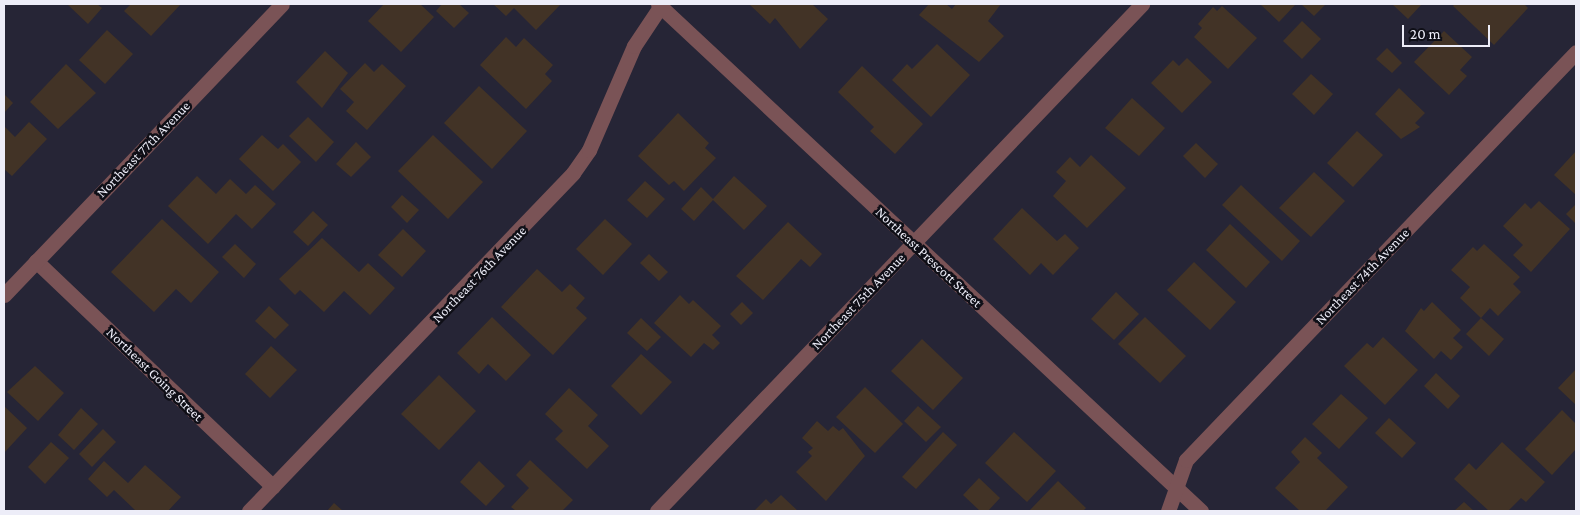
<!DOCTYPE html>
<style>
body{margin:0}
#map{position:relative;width:1580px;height:515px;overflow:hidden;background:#262536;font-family:"Crimson Pro",serif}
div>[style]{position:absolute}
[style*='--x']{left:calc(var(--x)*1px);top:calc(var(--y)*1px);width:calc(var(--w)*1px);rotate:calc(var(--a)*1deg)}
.building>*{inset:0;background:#423326}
.minor>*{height:15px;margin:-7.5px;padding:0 7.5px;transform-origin:7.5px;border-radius:7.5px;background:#7a5356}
span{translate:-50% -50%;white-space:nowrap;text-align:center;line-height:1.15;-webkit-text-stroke:5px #0f0f17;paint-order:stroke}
.street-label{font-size:14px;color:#ededf8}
.frame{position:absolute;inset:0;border:5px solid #ededf8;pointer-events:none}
.scale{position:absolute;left:1402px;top:25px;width:88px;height:22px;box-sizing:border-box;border:2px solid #ededf8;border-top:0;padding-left:6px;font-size:15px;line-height:18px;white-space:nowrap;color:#ededf8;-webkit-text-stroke:4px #0f0f17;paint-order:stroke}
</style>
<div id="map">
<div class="building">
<div style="clip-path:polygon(67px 4px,97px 4px,102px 8px,88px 24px)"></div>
<div style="clip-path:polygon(131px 4px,181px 4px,151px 36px,124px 11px)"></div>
<div style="clip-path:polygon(384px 4px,420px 4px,434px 17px,401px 52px,368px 21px)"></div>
<div style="clip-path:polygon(442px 4px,459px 4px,469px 13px,454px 28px,436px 11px)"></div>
<div style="clip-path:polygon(493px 4px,561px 4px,536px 30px,514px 8px,506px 16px)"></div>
<div style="clip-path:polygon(749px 4px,812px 4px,828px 19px,800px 49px,775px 18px,770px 24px)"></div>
<div style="clip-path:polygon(929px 4px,946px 4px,952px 9px,956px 4px,1001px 4px,988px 21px,1004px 36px,979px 62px,919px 15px)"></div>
<div style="clip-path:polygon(1260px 4px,1296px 4px,1279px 22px)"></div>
<div style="clip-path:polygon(1301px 4px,1326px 4px,1314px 16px)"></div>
<div style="clip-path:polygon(1392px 4px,1422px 4px,1408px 19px)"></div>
<div style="clip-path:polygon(1455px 4px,1524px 4px,1528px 8px,1494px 45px,1453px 6px)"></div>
<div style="clip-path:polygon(1222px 6px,1257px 38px,1228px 69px,1194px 37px,1202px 28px,1198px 24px,1213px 7px,1217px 11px)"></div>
<div style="clip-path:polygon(1302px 21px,1321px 39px,1302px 59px,1283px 41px)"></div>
<div style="clip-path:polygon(107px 30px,133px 54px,105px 84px,79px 60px)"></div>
<div style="clip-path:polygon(1444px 31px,1472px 57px,1460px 70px,1467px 76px,1449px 95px,1414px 62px)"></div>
<div style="clip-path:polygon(506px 37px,516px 47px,524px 38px,553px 65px,545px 74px,552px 81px,526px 109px,480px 65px)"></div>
<div style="clip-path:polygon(937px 44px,970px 75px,931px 117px,892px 80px,907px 64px,912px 69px)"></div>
<div style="clip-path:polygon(1387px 48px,1402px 63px,1392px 73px,1376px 59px)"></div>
<div style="clip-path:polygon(325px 51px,348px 73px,322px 108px,296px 82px)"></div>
<div style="clip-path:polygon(1187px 58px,1212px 82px,1182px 113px,1151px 83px,1173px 60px,1179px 66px)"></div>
<div style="clip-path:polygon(365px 63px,374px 72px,382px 64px,406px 86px,367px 130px,346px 111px,354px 102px,340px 89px)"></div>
<div style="clip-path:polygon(66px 64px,96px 93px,58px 129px,30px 102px)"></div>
<div style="clip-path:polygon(862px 66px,923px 124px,895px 154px,870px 131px,874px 127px,838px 92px)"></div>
<div style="clip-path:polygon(1311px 74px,1333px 94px,1314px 115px,1292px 94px)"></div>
<div style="clip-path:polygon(479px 86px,527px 131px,492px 169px,444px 123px)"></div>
<div style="clip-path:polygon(1399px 88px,1425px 113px,1415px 123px,1420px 127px,1401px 139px,1375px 114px)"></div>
<div style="clip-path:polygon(4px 94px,13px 103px,4px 113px)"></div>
<div style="clip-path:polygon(1132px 98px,1165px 128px,1139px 156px,1105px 128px)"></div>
<div style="clip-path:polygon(678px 113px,709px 143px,705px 148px,716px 158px,684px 191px,674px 181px,669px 185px,638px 156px)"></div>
<div style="clip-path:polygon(308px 117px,334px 142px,316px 162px,289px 136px)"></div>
<div style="clip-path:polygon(29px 122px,47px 139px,12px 176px,4px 169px,4px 126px,15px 137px)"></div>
<div style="clip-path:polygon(1357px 131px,1383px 155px,1353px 187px,1327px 163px)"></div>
<div style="clip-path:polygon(262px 135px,278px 149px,283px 144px,301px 162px,273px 191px,239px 159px)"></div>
<div style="clip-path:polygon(433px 135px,483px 182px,448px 219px,398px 171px)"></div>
<div style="clip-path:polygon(356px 142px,371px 157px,351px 177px,336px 164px)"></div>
<div style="clip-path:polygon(1196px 143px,1218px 164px,1205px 178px,1183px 156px)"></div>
<div style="clip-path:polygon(1576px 151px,1576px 195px,1554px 175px)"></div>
<div style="clip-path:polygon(1091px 155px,1126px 188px,1087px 228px,1053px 196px,1066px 181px,1056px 172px,1070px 157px,1080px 167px)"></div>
<div style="clip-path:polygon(1314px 172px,1345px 201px,1311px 237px,1279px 208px)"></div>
<div style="clip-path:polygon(197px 176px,216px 194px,230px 179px,246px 194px,255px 185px,276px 204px,252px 229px,236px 214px,208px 244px,168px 206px)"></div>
<div style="clip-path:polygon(734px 176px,767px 206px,744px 230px,713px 200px,694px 221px,681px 209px,701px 187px,713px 199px)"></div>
<div style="clip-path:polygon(645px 181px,665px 199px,647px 218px,627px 200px)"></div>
<div style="clip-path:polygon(1241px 185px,1300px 241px,1282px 261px,1222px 205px)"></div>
<div style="clip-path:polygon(402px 195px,419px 210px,407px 223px,391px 207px)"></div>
<div style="clip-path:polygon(1539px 201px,1570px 229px,1531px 272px,1513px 255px,1523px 245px,1503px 226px,1525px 203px,1531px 209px)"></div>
<div style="clip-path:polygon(1576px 204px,1576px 224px,1566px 214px)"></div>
<div style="clip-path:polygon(1022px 208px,1057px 241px,1065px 234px,1079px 248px,1053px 275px,1041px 263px,1030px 275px,993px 239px)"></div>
<div style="clip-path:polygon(313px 211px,328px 225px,308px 246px,293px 232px)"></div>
<div style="clip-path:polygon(162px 219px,219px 272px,191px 303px,176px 289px,154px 312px,111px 272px)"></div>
<div style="clip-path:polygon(605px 219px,632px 244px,603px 275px,576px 249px)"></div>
<div style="clip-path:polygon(788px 222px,822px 254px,810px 267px,801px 259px,763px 300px,736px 276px)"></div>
<div style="clip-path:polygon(1230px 224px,1270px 262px,1246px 288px,1206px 250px)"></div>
<div style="clip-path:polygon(403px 229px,426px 251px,402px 277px,378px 255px)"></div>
<div style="clip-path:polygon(322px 238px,359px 272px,368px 263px,395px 288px,370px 315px,344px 291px,324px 312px,300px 290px,295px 295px,279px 279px)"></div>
<div style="clip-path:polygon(235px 244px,256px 264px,244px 278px,222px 257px)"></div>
<div style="clip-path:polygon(1484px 244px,1520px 277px,1513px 284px,1521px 292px,1498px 316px,1490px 308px,1481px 318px,1460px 298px,1470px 287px,1451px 270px,1473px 247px,1477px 251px)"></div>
<div style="clip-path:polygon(649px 254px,668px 272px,659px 281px,640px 263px)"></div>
<div style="clip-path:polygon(1194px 262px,1236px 302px,1210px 330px,1167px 290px)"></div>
<div style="clip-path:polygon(537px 269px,562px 292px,570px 284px,585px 298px,576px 308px,587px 318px,553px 355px,501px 307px)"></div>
<div style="clip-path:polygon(1116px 292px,1139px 314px,1114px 340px,1091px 319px)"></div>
<div style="clip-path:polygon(680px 295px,689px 304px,693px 300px,721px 326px,712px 335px,720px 343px,713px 350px,704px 343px,691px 357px,654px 323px)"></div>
<div style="clip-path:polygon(742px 302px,753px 313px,741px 325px,730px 314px)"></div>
<div style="clip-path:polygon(1432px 302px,1461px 330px,1453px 338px,1463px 347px,1451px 360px,1441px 351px,1434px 359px,1405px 331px,1421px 308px,1424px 311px)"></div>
<div style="clip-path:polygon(269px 306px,289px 325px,275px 339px,255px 321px)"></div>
<div style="clip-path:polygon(492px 317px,531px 355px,506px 381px,488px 364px,479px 374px,457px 353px)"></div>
<div style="clip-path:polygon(1145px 317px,1186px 356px,1160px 383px,1118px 344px)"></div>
<div style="clip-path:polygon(641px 318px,661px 337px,647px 351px,627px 333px)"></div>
<div style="clip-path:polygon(1481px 318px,1504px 339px,1489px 356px,1466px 334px)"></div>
<div style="clip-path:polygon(1383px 337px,1418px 370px,1385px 405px,1344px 366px,1367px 343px,1373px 348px)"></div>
<div style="clip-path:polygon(922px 339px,963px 378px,933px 410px,891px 371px)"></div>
<div style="clip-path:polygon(271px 346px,297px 370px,270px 398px,245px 374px)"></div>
<div style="clip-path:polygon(641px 354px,672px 382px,641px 415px,611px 386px)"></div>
<div style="clip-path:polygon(35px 366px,64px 393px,38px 421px,7px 392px)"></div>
<div style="clip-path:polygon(1576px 369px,1576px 405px,1558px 388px)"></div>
<div style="clip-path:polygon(1436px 373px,1460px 396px,1448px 409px,1424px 386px)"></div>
<div style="clip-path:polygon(439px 375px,476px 411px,439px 450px,401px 414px)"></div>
<div style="clip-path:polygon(865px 387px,903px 424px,875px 453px,836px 417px)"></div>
<div style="clip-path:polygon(569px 388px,598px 415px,588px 426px,609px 446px,587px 469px,555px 439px,563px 431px,545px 414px)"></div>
<div style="clip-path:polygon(1341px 394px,1368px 418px,1339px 449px,1312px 424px)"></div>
<div style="clip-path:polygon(4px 406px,27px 428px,4px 453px)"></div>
<div style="clip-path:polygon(918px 406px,941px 427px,926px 442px,904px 421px)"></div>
<div style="clip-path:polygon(81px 408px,98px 424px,74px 450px,58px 435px)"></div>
<div style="clip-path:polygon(1562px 410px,1576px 424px,1576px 449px,1552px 475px,1525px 449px)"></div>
<div style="clip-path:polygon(1389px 418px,1416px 443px,1402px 458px,1375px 433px)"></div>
<div style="clip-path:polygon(817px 421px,828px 431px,833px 426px,839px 431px,843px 428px,865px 456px,826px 501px,796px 472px,812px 456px,808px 452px,813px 448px,802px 438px)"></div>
<div style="clip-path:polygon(103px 429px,116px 442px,92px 467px,79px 454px)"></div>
<div style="clip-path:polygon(943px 432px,957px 445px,916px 489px,902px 477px)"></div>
<div style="clip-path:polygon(1014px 432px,1056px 471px,1027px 502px,985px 463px)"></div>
<div style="clip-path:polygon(1305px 437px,1322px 453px,1317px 458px,1348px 487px,1325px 511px,1300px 511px,1275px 488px,1300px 462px,1291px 452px)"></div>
<div style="clip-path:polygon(51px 442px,69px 458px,45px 484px,28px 467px)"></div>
<div style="clip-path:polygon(1502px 442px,1545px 482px,1526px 502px,1521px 498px,1508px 511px,1489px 511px,1454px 479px,1469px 463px,1476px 470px)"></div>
<div style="clip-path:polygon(530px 460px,573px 500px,562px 511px,516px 511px,511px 507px,529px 488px,516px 475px)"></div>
<div style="clip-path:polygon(104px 461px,128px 483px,145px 465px,181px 497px,168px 511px,136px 511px,114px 490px,107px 497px,88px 479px)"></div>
<div style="clip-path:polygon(479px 461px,505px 486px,486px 506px,460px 482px)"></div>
<div style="clip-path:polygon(979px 478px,1000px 498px,988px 511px,980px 511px,963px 495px)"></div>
<div style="clip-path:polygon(1058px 481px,1086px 508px,1083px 511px,1029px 511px)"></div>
<div style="clip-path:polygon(781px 495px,798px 511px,754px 511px,766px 499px,771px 504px)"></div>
<div style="clip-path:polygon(1464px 502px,1474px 511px,1454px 511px)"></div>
<div style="clip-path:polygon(334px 503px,343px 511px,327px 511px)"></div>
</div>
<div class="minor">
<div style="--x:658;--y:4;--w:743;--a:43.04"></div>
<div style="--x:36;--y:261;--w:327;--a:43.6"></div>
<div style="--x:4;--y:295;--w:402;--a:-46.3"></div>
<div style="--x:249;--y:511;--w:468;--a:-46.2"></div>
<div style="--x:573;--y:173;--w:28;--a:-55"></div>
<div style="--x:589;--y:150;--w:113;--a:-66.6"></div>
<div style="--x:634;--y:46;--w:50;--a:-56.3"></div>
<div style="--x:657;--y:511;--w:702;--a:-46.27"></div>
<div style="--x:1168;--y:511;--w:54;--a:-70.6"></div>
<div style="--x:1186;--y:460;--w:564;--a:-46.29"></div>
</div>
<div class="street-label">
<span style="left:143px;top:149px;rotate:-46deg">Northeast 77th Avenue</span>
<span style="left:929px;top:257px;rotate:43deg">Northeast Prescott Street</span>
<span style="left:479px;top:274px;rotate:-46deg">Northeast 76th Avenue</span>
<span style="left:1362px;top:276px;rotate:-46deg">Northeast 74th Avenue</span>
<span style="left:858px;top:301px;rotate:-46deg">Northeast 75th Avenue</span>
<span style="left:155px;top:374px;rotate:44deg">Northeast Going Street</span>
</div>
<div class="frame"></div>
<div class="scale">20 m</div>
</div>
